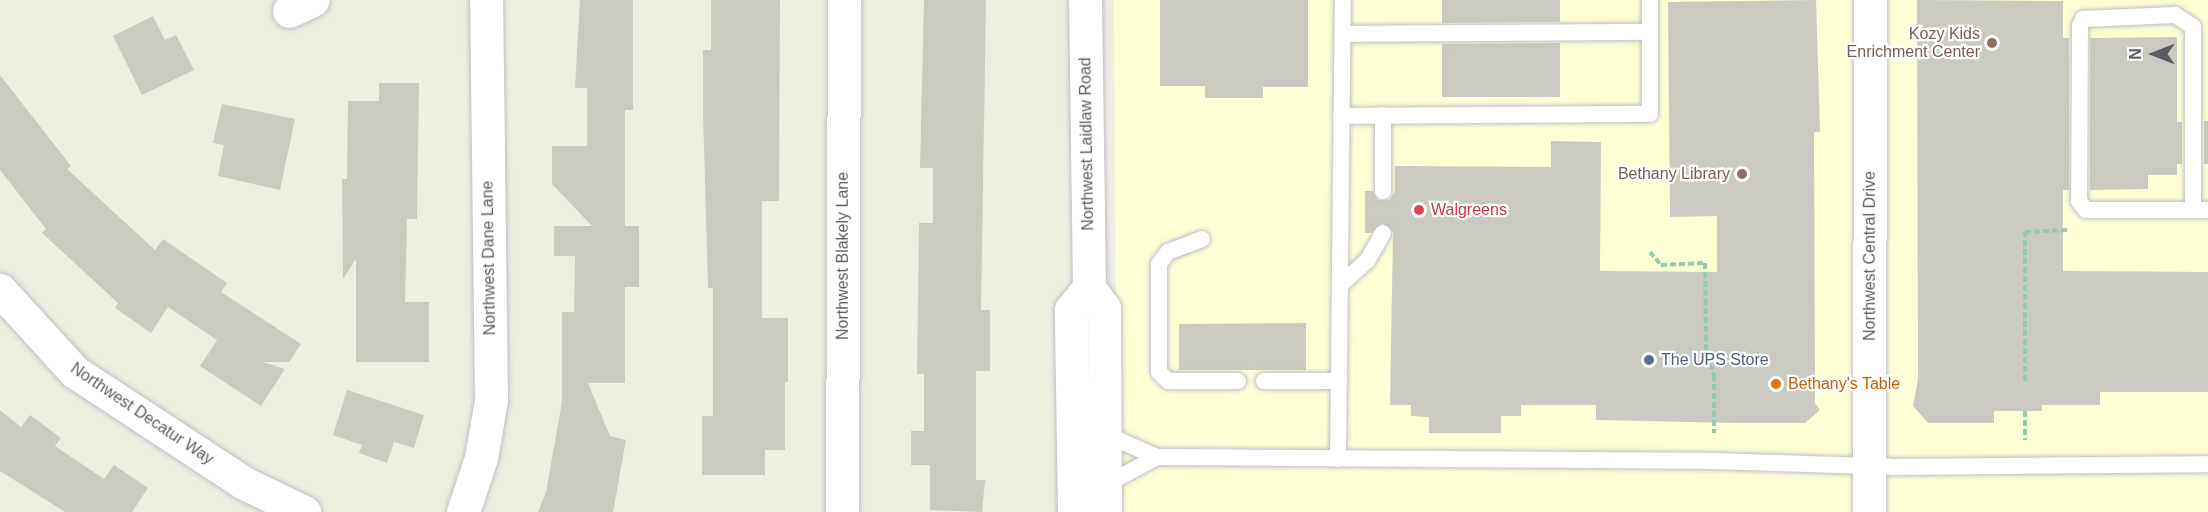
<!DOCTYPE html>
<style>
body{margin:0}
#map{position:relative;width:2208px;height:512px;overflow:hidden;background:#eeeee1;font-family:Helvetica,sans-serif}
div>[style]{position:absolute}
[style*='--x']{left:calc(var(--x)*1px);top:calc(var(--y)*1px);width:calc(var(--w)*1px);rotate:calc(var(--a)*1deg)}
.commercial>*{inset:0;background:#ffffd5}
.building>*{inset:0;background:#cbcac0}
.path>*{height:4px;margin-top:-2px;transform-origin:0;background:repeating-linear-gradient(90deg,#94c9b0 0 6px,transparent 0 9px)}
.roads{filter:drop-shadow(0 0 2px #bebfc6) drop-shadow(0 0 2px #bebfc6)}
.lane>*{height:16px;margin:-8px;padding:0 8px;transform-origin:8px;border-radius:8px;background:#fff}
.street>*{height:33px;margin:-16.5px;padding:0 16.5px;transform-origin:16.5px;border-radius:16.5px;background:#fff}
.secondary>*{height:33px;margin:-16.5px;padding:0 16.5px;transform-origin:16.5px;border-radius:16.5px;background:#fff}
.dots>*{width:16px;height:16px;translate:-50% -50%;box-sizing:border-box;border:3px solid #fff;border-radius:50%}
span{translate:-50% -50%;white-space:nowrap;text-align:center;line-height:1.15;-webkit-text-stroke:4.5px #fff;paint-order:stroke}
.education-label{font-size:16px;color:#785e54}
.right{translate:-100% -50%;text-align:right}
.street-label{font-size:16px;color:#5a5c63}
.health-label{font-size:16px;color:#be3a42}
.left{translate:0 -50%;text-align:left}
.service-label{font-size:16px;color:#4e5e75}
.food-label{font-size:16px;color:#c56008}
.north{position:absolute;left:2124px;top:24px;width:60px;height:60px;-webkit-text-stroke:4px #fff;paint-order:stroke;rotate:270deg;font-size:16px;font-weight:700;line-height:24px;text-align:center;color:#5a5c63}
.north::after{content:'';display:block;margin:auto;width:21px;height:27px;background:#5a5c63;clip-path:polygon(50% 0,100% 100%,50% 72%,0 100%)}
</style>
<div id="map">
<div class="commercial">
<div style="clip-path:polygon(1114px 0,2208px 0,2208px 512px,1117px 512px)"></div>
</div>
<div class="building">
<div style="clip-path:polygon(580px 0,633px 0,633px 110px,625px 110px,625px 226px,639px 226px,639px 287px,625px 287px,625px 383px,588px 383px,610px 436px,626px 440px,613px 512px,538px 512px,546px 492px,562px 402px,562px 312px,574px 312px,575px 256px,554px 256px,554px 226px,592px 226px,552px 184px,552px 146px,587px 146px,587px 88px,575px 88px)"></div>
<div style="clip-path:polygon(711px 0,780px 0,779px 201px,762px 201px,762px 318px,788px 318px,788px 382px,785px 382px,785px 450px,765px 450px,765px 475px,702px 475px,702px 416px,713px 416px,713px 288px,708px 288px,703px 110px,703px 50px,711px 50px)"></div>
<div style="clip-path:polygon(924px 0,986px 0,981px 310px,990px 310px,990px 371px,976px 371px,976px 480px,985px 480px,982px 512px,930px 510px,930px 465px,911px 465px,911px 431px,924px 431px,924px 374px,917px 374px,919px 223px,933px 223px,933px 168px,920px 168px)"></div>
<div style="clip-path:polygon(1160px 0,1308px 0,1308px 87px,1263px 87px,1263px 98px,1205px 98px,1205px 86px,1160px 86px)"></div>
<div style="clip-path:polygon(1442px 0,1560px 0,1560px 22px,1442px 23px)"></div>
<div style="clip-path:polygon(1816px 0,1820px 132px,1814px 132px,1815px 403px,1820px 410px,1805px 423px,1737px 423px,1596px 420px,1596px 405px,1521px 405px,1521px 416px,1501px 416px,1501px 433px,1429px 433px,1429px 417px,1411px 416px,1411px 405px,1390px 405px,1393px 232px,1382px 223px,1371px 233px,1365px 233px,1365px 191px,1373px 191px,1378px 200px,1389px 200px,1395px 191px,1395px 166px,1551px 167px,1551px 141px,1601px 142px,1600px 271px,1717px 272px,1717px 216px,1670px 217px,1668px 2px)"></div>
<div style="clip-path:polygon(1917px 0,2063px 1px,2063px 38px,2069px 38px,2069px 190px,2063px 190px,2063px 271px,2208px 272px,2208px 392px,2100px 392px,2100px 405px,2042px 405px,2042px 411px,1994px 411px,1994px 423px,1928px 423px,1913px 406px,1918px 379px)"></div>
<div style="clip-path:polygon(153px 16px,165px 40px,176px 35px,194px 70px,142px 95px,113px 36px)"></div>
<div style="clip-path:polygon(2177px 37px,2177px 122px,2182px 122px,2182px 164px,2177px 164px,2177px 175px,2148px 175px,2148px 189px,2090px 190px,2090px 38px)"></div>
<div style="clip-path:polygon(1560px 43px,1560px 97px,1442px 97px,1442px 44px)"></div>
<div style="clip-path:polygon(0 75px,71px 166px,67px 169px,155px 250px,163px 239px,227px 283px,221px 292px,301px 344px,289px 362px,263px 362px,285px 369px,261px 406px,200px 366px,217px 340px,168px 307px,151px 333px,115px 308px,118px 303px,42px 233px,46px 229px,0 170px)"></div>
<div style="clip-path:polygon(379px 83px,419px 83px,417px 219px,407px 219px,405px 302px,429px 302px,429px 362px,356px 362px,356px 259px,343px 279px,342px 179px,347px 179px,348px 101px,379px 101px)"></div>
<div style="clip-path:polygon(222px 104px,295px 119px,280px 190px,218px 176px,224px 145px,213px 143px)"></div>
<div style="clip-path:polygon(2204px 121px,2208px 121px,2208px 164px,2204px 164px)"></div>
<div style="clip-path:polygon(1306px 323px,1306px 370px,1179px 370px,1179px 324px)"></div>
<div style="clip-path:polygon(347px 390px,424px 415px,414px 448px,394px 442px,387px 463px,359px 453px,362px 445px,333px 435px)"></div>
<div style="clip-path:polygon(0 410px,21px 427px,30px 415px,61px 438px,55px 446px,104px 479px,114px 465px,148px 488px,132px 512px,65px 512px,0 471px)"></div>
</div>
<div class="path">
<div style="--x:1650;--y:252;--w:17;--a:50"></div>
<div style="--x:1661;--y:265;--w:44;--a:-2.6"></div>
<div style="--x:1705;--y:263;--w:93;--a:89.4"></div>
<div style="--x:1706;--y:356;--w:21;--a:67"></div>
<div style="--x:1714;--y:375;--w:58;--a:90"></div>
<div style="--x:2025;--y:381;--w:149;--a:-90"></div>
<div style="--x:2025;--y:232;--w:44;--a:-2.6"></div>
<div style="--x:2025;--y:411;--w:29;--a:90"></div>
</div>
<div class="roads">
<div class="lane">
<div style="--x:1343;--y:34;--w:307;--a:-0.4"></div>
<div style="--x:1383;--y:115;--w:76;--a:90"></div>
<div style="--x:1341;--y:116;--w:309;--a:-0.4"></div>
<div style="--x:1650;--y:114;--w:114;--a:-90"></div>
<div style="--x:2193;--y:210;--w:183;--a:-90"></div>
<div style="--x:2193;--y:27;--w:22;--a:-146"></div>
<div style="--x:2175;--y:15;--w:92;--a:177.5"></div>
<div style="--x:2083;--y:19;--w:8;--a:113"></div>
<div style="--x:2080;--y:26;--w:175;--a:90.3"></div>
<div style="--x:2079;--y:201;--w:11;--a:52"></div>
<div style="--x:2086;--y:210;--w:122;--a:0"></div>
<div style="--x:1202;--y:239;--w:36;--a:159"></div>
<div style="--x:1168;--y:252;--w:15;--a:127"></div>
<div style="--x:1159;--y:264;--w:108;--a:90"></div>
<div style="--x:1159;--y:372;--w:13;--a:45"></div>
<div style="--x:1168;--y:381;--w:70;--a:0"></div>
<div style="--x:1340;--y:285;--w:36;--a:-42"></div>
<div style="--x:1367;--y:261;--w:32;--a:-60"></div>
<div style="--x:1264;--y:381;--w:75;--a:0"></div>
<div style="--x:1105;--y:434;--w:57;--a:23.9"></div>
<div style="--x:1157;--y:457;--w:558;--a:0.41"></div>
<div style="--x:1715;--y:461;--w:177;--a:1.9"></div>
<div style="--x:1892;--y:467;--w:316;--a:-0.5"></div>
<div style="--x:1338;--y:459;--w:459;--a:-89.4"></div>
<div style="--x:1105;--y:485;--w:59;--a:-28.3"></div>
</div>
<div class="street">
<div style="--x:289;--y:11;--w:26;--a:-25"></div>
<div style="--x:0;--y:290;--w:111;--a:47.6"></div>
<div style="--x:75;--y:372;--w:202;--a:33.3"></div>
<div style="--x:244;--y:483;--w:67;--a:25.8"></div>
<div style="--x:463;--y:512;--w:57;--a:-71.6"></div>
<div style="--x:481;--y:458;--w:59;--a:-80.2"></div>
<div style="--x:491;--y:400;--w:400;--a:-90.7"></div>
<div style="--x:842;--y:512;--w:512;--a:-89.78"></div>
<div style="--x:1869;--y:512;--w:512;--a:-89.89"></div>
</div>
<div class="secondary">
<div style="--x:1085;--y:0;--w:288;--a:89.2"></div>
<div style="--x:1089;--y:288;--w:25;--a:53"></div>
<div style="--x:1104;--y:308;--w:204;--a:89.7"></div>
<div style="--x:1074;--y:512;--w:202;--a:-90.9"></div>
<div style="--x:1071;--y:310;--w:28;--a:-51"></div>
</div>
</div>
<div class="dots">
<div style="left:1992px;top:43px;background:#8d6e63"></div>
<div style="left:1742px;top:174px;background:#8d6e63"></div>
<div style="left:1419px;top:210px;background:#e0444e"></div>
<div style="left:1649px;top:360px;background:#5c6f8a"></div>
<div style="left:1776px;top:384px;background:#e8710a"></div>
</div>
<div class="education-label">
<span class="right" style="left:1980px;top:43px">Kozy Kids<br>Enrichment Center</span>
<span class="right" style="left:1730px;top:174px">Bethany Library</span>
</div>
<div class="street-label">
<span style="left:1087px;top:144px;rotate:-91deg">Northwest Laidlaw Road</span>
<span style="left:843px;top:256px;rotate:-90deg">Northwest Blakely Lane</span>
<span style="left:1870px;top:256px;rotate:-90deg">Northwest Central Drive</span>
<span style="left:489px;top:258px;rotate:-91deg">Northwest Dane Lane</span>
<span style="left:142px;top:414px;rotate:34deg">Northwest Decatur Way</span>
</div>
<div class="health-label">
<span class="left" style="left:1431px;top:210px">Walgreens</span>
</div>
<div class="service-label">
<span class="left" style="left:1661px;top:360px">The UPS Store</span>
</div>
<div class="food-label">
<span class="left" style="left:1788px;top:384px">Bethany's Table</span>
</div>
<div class="north">N</div>
</div>
